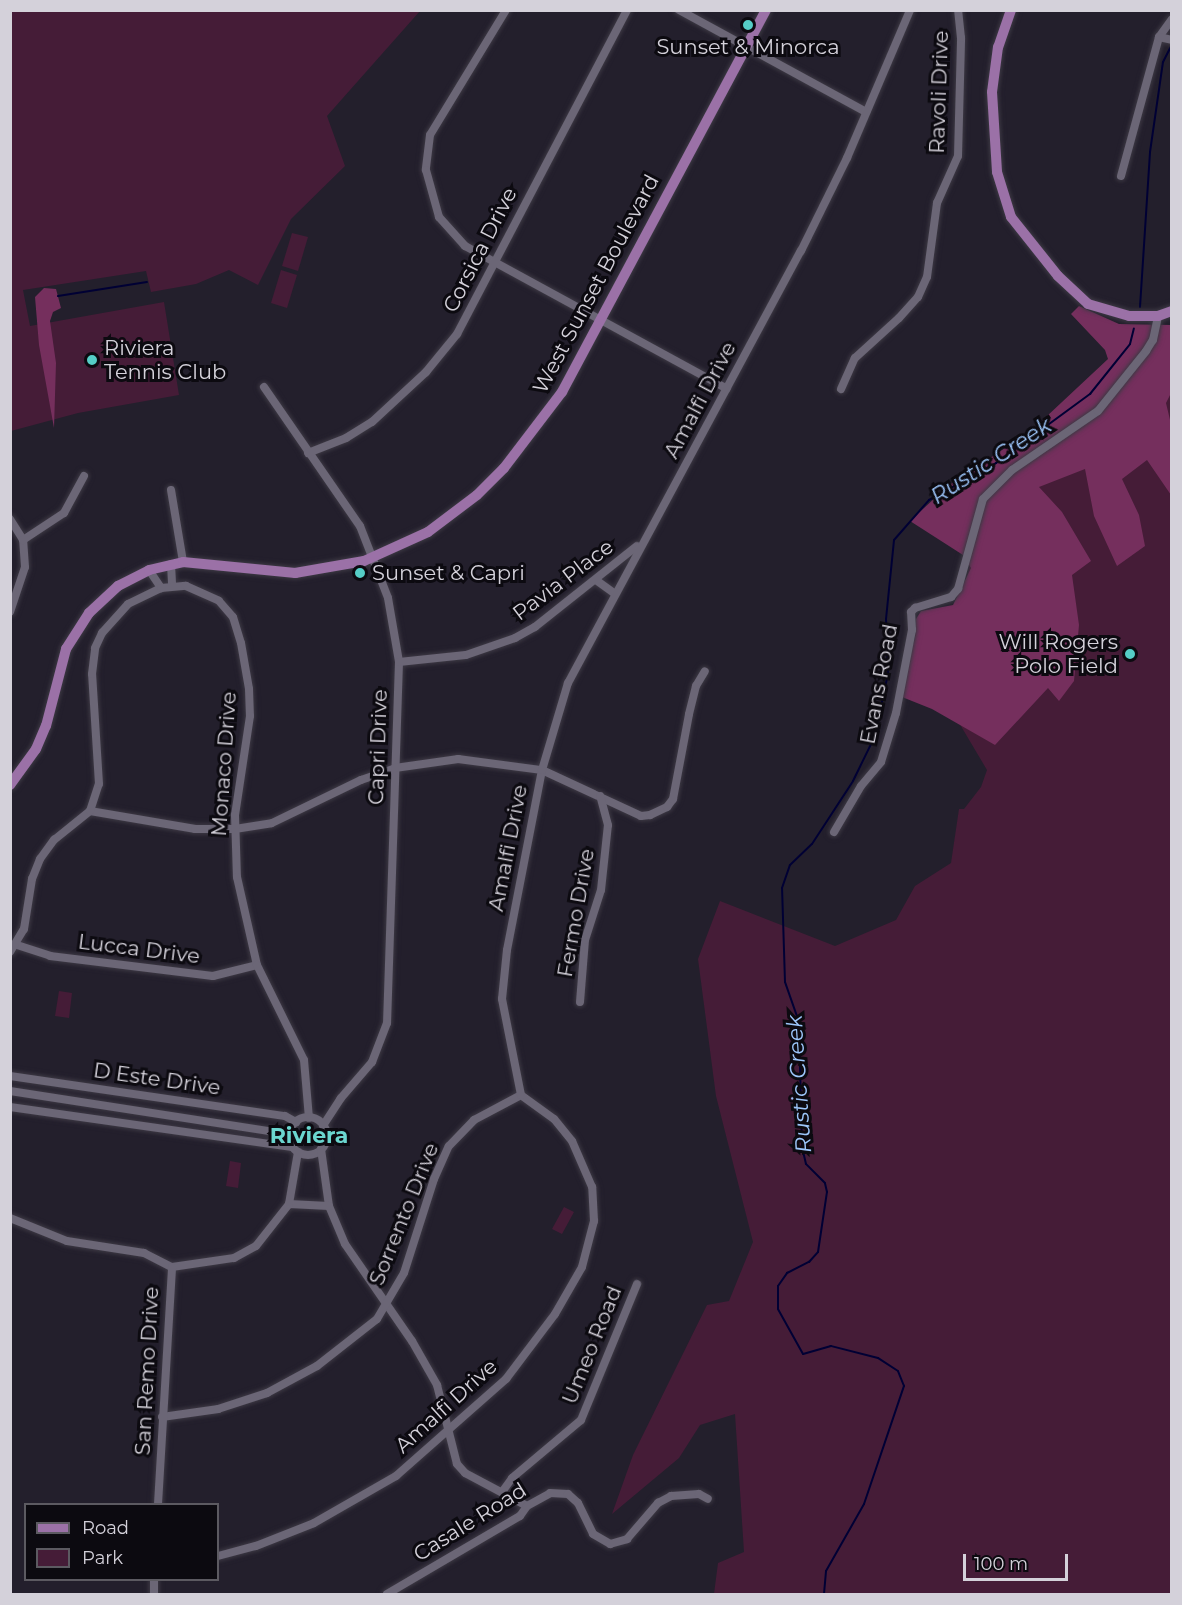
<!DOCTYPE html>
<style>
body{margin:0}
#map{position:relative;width:1182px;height:1605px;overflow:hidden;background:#231f2c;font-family:Montserrat,sans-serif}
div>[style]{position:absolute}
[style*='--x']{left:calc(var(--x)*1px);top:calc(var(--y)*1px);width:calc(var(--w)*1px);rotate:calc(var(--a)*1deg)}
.green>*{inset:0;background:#451c37}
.forest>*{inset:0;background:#752f5d}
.stream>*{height:2px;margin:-1px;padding:0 1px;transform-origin:1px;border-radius:1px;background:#000034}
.roads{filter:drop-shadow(0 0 2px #3d3944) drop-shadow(0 0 2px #3d3944)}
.minor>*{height:8px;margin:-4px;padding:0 4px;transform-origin:4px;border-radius:4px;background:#6b6676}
.minor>.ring{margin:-4px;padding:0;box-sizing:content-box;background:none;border:8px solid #6b6676;border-radius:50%}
.major>*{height:10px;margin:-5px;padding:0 5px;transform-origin:5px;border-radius:5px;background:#9b71a7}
.dots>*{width:16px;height:16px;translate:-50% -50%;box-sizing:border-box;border:3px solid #0c0a10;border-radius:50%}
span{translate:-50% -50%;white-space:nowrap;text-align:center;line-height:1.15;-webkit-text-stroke:6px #0c0a10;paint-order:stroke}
.poi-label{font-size:21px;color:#d4d1da}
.left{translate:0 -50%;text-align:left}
.right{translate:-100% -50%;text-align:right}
.street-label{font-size:21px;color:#d4d1da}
.water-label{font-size:22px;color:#9dc6fb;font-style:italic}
.neighbourhood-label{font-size:22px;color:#6bd6cf;font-weight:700}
.frame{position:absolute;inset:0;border:12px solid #d4d1da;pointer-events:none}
.legend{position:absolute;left:24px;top:1503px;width:195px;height:78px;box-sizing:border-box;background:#0c0a10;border:2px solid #5c5a61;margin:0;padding:8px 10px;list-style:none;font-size:18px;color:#d4d1da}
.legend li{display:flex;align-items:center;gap:12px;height:30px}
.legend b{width:30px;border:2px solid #5c5a61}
.scale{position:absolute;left:963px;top:1554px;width:105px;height:27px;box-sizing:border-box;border:3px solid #d4d1da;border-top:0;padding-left:8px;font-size:18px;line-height:21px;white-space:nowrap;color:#d4d1da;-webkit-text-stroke:4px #0c0a10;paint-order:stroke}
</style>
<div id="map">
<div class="green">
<div style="clip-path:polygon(10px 11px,420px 11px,327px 116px,345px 166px,291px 219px,258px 285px,229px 270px,196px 284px,151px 292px,146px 271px,23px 290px,30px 326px,164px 302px,179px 395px,78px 413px,11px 431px)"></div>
<div style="clip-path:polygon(292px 233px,308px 237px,298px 271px,282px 266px)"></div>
<div style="clip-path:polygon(281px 270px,297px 275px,287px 308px,271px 303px)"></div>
<div style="clip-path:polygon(1171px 325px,1171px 1594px,714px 1594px,718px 1563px,744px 1552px,735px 1414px,700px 1425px,679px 1458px,612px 1514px,633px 1455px,707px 1305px,729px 1301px,753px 1242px,716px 1096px,698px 959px,720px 901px,835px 946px,896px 920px,915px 886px,951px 863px,959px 809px,964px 809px,981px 787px,987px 770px,952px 711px,950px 615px,965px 585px,977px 536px)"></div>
<div style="clip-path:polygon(59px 991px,72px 993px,69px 1018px,55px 1016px)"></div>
<div style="clip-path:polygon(230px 1161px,241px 1163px,238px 1188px,226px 1186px)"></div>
<div style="clip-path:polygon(564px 1207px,574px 1212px,562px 1234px,552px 1229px)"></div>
</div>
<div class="forest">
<div style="clip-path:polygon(44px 288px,56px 289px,61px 308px,53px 312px,50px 321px,56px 363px,54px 428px,39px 345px,35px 297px)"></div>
<div style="clip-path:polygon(1079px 306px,1119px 324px,1171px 325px,1171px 393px,1166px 403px,1171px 424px,1171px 495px,1147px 460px,1122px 479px,1139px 515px,1145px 546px,1117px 566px,1094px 516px,1085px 469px,1039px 487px,1062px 512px,1091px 561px,1072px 575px,1079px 625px,1074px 681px,1059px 701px,1048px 688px,995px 745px,932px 709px,897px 695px,915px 638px,916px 619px,921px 611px,953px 605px,971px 568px,963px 555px,910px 521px,949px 485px,1031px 431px,1108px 359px,1105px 350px,1071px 314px)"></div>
</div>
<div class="stream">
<div style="--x:58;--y:296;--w:90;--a:-8.9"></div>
<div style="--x:1140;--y:307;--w:155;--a:-86.3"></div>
<div style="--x:1150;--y:152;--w:91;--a:-81.8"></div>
<div style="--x:1163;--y:62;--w:20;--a:-63"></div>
<div style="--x:824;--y:1594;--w:23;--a:-85"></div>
<div style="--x:826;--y:1571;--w:77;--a:-60.4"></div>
<div style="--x:864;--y:1504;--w:125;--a:-71.3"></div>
<div style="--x:904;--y:1386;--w:16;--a:-112"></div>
<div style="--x:898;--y:1371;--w:24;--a:-147"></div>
<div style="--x:878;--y:1358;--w:49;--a:-165.7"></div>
<div style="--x:831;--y:1346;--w:29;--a:164"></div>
<div style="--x:803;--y:1354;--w:51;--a:-119.1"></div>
<div style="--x:778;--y:1309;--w:23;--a:-90"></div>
<div style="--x:778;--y:1286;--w:16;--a:-55"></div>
<div style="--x:787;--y:1273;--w:25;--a:-27"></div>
<div style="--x:809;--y:1262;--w:13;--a:-48"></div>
<div style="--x:818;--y:1252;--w:61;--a:-81.5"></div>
<div style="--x:827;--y:1192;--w:9;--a:-103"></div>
<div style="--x:825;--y:1183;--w:27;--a:-135"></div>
<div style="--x:806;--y:1164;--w:17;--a:-103"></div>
<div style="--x:802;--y:1147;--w:125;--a:-91.4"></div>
<div style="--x:799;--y:1022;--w:42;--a:-109.3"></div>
<div style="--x:785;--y:982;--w:94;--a:-91.8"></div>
<div style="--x:782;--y:888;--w:24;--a:-71"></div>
<div style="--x:790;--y:865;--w:30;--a:-44"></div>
<div style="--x:812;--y:844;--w:75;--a:-56.9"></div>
<div style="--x:853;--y:781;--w:48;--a:-64"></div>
<div style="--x:874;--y:738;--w:66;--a:-77.7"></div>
<div style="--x:888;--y:674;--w:55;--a:-92.1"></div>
<div style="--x:886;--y:619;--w:79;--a:-84.2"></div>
<div style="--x:894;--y:540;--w:53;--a:-48.8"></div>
<div style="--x:929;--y:500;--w:77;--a:-28.9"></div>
<div style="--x:996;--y:463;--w:117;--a:-36.3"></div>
<div style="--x:1090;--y:394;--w:64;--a:-51.3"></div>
<div style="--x:1130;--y:344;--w:16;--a:-76"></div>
</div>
<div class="roads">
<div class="minor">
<div style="--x:506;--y:10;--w:146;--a:121.3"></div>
<div style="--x:430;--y:135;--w:35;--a:97"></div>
<div style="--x:426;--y:170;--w:49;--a:74.5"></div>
<div style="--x:439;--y:217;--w:39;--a:48"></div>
<div style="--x:465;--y:246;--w:298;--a:28.6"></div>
<div style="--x:679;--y:10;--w:213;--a:28.6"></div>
<div style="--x:1159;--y:37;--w:22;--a:-54"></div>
<div style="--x:1121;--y:176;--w:144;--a:-74.7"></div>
<div style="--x:1159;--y:37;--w:13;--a:13"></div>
<div style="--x:264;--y:387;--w:169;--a:55.4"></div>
<div style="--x:360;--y:526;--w:77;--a:68.7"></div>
<div style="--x:388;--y:598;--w:65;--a:80.2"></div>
<div style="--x:399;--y:662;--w:361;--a:91.9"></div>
<div style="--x:387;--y:1023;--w:42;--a:111"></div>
<div style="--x:372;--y:1062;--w:48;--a:130.7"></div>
<div style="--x:341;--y:1098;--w:33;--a:123"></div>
<div style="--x:841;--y:389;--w:34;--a:-66"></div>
<div style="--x:855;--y:358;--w:59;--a:-42.3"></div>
<div style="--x:899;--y:318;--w:28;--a:-48"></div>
<div style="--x:918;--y:297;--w:22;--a:-66"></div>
<div style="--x:927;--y:277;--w:75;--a:-82.3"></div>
<div style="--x:937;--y:203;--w:51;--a:-65.9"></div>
<div style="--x:958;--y:156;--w:118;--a:-88.5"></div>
<div style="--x:961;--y:38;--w:28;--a:-96"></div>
<div style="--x:308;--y:453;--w:41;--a:-21.5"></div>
<div style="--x:346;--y:438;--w:31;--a:-32"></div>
<div style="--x:372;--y:422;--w:74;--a:-42.8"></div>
<div style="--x:426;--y:372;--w:49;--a:-50.8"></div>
<div style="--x:457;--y:334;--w:366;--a:-62.3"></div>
<div style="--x:171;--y:490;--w:73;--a:80.5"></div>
<div style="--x:10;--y:519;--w:25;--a:58"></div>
<div style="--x:171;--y:564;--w:22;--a:87"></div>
<div style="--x:149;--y:570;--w:22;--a:56"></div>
<div style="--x:596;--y:580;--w:22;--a:36"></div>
<div style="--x:10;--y:612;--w:47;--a:-71.6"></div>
<div style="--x:25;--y:567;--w:27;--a:-94"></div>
<div style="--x:23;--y:540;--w:49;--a:-33.4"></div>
<div style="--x:64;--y:513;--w:42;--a:-61.6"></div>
<div style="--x:399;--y:662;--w:67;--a:-6"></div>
<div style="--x:466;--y:655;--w:52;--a:-19.1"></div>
<div style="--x:515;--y:638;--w:23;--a:-29"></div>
<div style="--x:535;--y:627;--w:130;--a:-38.5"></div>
<div style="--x:90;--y:811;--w:107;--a:9.7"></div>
<div style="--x:195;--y:829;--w:40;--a:0"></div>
<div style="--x:235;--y:829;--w:37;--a:-9"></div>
<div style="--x:272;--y:823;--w:99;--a:-25.8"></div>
<div style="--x:361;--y:780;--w:36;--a:-19"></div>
<div style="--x:395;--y:768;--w:64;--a:-8.1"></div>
<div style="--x:458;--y:759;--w:85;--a:7.5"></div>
<div style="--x:542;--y:770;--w:109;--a:24.9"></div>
<div style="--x:641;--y:816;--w:9;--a:-6"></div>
<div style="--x:650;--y:815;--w:19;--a:-25"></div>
<div style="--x:667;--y:807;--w:10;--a:-53"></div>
<div style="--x:673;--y:799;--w:86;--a:-79.3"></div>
<div style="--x:689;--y:714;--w:29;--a:-76"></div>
<div style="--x:696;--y:686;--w:17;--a:-59"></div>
<div style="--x:834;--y:832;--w:53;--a:-59.6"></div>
<div style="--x:861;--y:786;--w:31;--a:-50"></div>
<div style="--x:881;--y:762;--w:51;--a:-73"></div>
<div style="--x:896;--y:713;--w:85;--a:-79.1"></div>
<div style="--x:912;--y:630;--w:18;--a:-93"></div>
<div style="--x:911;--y:612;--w:6;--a:-45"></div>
<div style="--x:915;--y:608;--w:38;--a:-17"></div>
<div style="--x:951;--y:597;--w:11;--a:-49"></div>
<div style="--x:958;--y:589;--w:93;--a:-74.5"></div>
<div style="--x:983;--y:499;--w:41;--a:-45"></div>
<div style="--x:1012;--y:470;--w:104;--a:-34.5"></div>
<div style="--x:1098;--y:411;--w:77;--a:-51.3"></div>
<div style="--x:1146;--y:351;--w:13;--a:-58"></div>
<div style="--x:1153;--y:340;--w:25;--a:-78"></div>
<div style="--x:17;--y:945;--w:35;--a:18"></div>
<div style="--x:50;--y:956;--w:164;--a:7"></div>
<div style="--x:213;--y:976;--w:45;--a:-14"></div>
<div style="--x:10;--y:952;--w:27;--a:-59"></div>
<div style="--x:24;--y:929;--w:51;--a:-80.9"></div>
<div style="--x:32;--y:879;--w:22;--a:-68"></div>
<div style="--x:40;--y:859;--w:24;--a:-54"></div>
<div style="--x:54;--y:840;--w:46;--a:-38.9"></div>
<div style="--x:90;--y:811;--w:28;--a:-72"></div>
<div style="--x:99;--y:784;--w:110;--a:-93.6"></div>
<div style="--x:92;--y:674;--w:26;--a:-83"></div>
<div style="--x:95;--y:648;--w:17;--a:-65"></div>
<div style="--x:102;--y:633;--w:39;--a:-48"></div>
<div style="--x:128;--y:604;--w:37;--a:-26"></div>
<div style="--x:161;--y:588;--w:25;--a:-5"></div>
<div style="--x:186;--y:586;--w:36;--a:24"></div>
<div style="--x:219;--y:601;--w:21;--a:49"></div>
<div style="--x:233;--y:617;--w:27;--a:73"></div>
<div style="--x:241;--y:643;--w:47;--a:80.1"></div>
<div style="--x:249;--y:689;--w:27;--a:88"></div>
<div style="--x:250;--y:716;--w:100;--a:98.6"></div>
<div style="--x:235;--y:815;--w:62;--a:88.2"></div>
<div style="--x:237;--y:877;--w:90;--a:77.2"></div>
<div style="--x:257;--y:965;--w:106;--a:63.7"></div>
<div style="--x:304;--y:1060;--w:58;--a:85.1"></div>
<div style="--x:580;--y:1002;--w:62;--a:-85.4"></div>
<div style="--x:585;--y:940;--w:52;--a:-72.3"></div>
<div style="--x:601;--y:890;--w:65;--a:-83.9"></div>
<div style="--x:608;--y:825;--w:30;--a:-105"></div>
<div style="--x:10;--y:1076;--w:278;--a:8.3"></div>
<div style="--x:285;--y:1116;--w:13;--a:29"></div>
<div style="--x:10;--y:1091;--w:282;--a:8.8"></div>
<div style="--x:10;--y:1107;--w:285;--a:8.1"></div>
<div class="ring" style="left:289px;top:1117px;width:30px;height:30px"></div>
<div style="--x:321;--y:1149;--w:58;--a:82"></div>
<div style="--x:329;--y:1206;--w:41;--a:67.2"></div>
<div style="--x:345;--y:1244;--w:118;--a:55.4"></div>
<div style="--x:412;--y:1341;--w:51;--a:60.4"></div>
<div style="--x:437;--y:1385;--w:81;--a:75.8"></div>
<div style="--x:457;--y:1464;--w:12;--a:48"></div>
<div style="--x:465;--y:1473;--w:70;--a:28"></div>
<div style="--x:289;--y:1204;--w:40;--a:2.9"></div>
<div style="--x:10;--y:1218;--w:61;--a:22"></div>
<div style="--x:67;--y:1241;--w:78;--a:8.9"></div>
<div style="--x:144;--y:1253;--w:31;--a:27"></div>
<div style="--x:172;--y:1267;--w:63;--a:-8.3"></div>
<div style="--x:234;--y:1258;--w:25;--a:-29"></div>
<div style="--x:256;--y:1246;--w:53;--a:-51.8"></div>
<div style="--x:289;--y:1204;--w:53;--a:-80.2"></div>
<div style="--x:162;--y:1417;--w:57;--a:-8.1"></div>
<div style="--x:218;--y:1409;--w:52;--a:-18.1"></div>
<div style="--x:267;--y:1393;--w:57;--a:-28.4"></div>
<div style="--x:317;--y:1366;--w:76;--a:-38.1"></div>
<div style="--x:377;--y:1319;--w:53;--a:-59.6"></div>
<div style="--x:404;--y:1273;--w:99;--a:-72.3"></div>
<div style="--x:434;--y:1179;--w:36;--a:-66"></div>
<div style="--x:449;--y:1146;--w:36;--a:-46"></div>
<div style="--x:474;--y:1120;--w:53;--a:-28"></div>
<div style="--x:502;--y:1492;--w:17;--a:-54"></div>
<div style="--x:512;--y:1478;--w:90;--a:-40"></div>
<div style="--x:581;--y:1420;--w:147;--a:-67.6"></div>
<div style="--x:158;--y:1504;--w:237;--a:-86.6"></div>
<div style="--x:218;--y:1556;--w:39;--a:-15"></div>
<div style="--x:256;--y:1546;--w:62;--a:-21.6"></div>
<div style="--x:314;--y:1523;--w:95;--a:-29.8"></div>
<div style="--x:396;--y:1476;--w:147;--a:-41.4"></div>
<div style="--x:506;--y:1379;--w:81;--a:-53"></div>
<div style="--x:555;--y:1314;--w:54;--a:-60.1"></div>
<div style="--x:582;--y:1267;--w:48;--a:-75.4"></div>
<div style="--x:594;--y:1221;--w:34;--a:-93"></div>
<div style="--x:592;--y:1187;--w:50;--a:-113.5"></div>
<div style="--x:572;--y:1141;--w:28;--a:-129"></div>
<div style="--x:554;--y:1119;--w:41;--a:-144"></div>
<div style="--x:521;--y:1095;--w:98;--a:-101.2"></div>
<div style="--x:502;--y:999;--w:49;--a:-84.2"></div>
<div style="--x:507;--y:950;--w:183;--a:-79"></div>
<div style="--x:542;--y:770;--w:91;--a:-73.4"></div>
<div style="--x:568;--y:683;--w:491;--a:-61.7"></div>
<div style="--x:801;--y:251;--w:104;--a:-63.7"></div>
<div style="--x:847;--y:158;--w:161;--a:-66.9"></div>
<div style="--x:154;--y:1594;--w:14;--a:-90"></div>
<div style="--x:387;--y:1594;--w:154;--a:-30.4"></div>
<div style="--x:520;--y:1516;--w:12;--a:-55"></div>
<div style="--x:527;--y:1506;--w:26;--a:-29"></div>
<div style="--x:550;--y:1493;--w:18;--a:3"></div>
<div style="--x:568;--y:1494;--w:13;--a:42"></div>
<div style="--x:578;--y:1503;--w:34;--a:64"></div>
<div style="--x:593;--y:1534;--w:20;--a:30"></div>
<div style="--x:610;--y:1544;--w:18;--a:-16"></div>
<div style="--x:627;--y:1539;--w:48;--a:-49.3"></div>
<div style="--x:658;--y:1503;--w:15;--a:-28"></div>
<div style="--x:671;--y:1496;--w:28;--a:-4"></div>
<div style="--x:699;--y:1494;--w:10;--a:29"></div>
</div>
<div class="major">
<div style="--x:1011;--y:10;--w:39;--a:109"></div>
<div style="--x:998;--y:47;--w:45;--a:97.6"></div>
<div style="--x:992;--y:92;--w:80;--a:86.4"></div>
<div style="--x:997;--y:172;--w:47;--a:72.7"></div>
<div style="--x:1011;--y:217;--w:75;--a:51.5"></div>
<div style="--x:1058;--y:276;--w:41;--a:43"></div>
<div style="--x:1088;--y:304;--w:43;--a:16.3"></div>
<div style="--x:1129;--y:316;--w:29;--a:0"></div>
<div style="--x:1158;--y:316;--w:15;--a:-20"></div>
<div style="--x:10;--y:785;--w:44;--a:-54.2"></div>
<div style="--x:36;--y:749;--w:25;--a:-67"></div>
<div style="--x:46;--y:726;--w:80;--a:-75.4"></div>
<div style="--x:66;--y:649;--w:43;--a:-57.4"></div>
<div style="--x:89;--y:613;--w:40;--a:-43"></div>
<div style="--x:118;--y:586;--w:35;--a:-27"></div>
<div style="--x:149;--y:570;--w:35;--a:-13"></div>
<div style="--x:183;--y:562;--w:113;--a:5.6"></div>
<div style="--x:295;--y:573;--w:70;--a:-9.9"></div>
<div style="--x:364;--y:561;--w:70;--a:-24.4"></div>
<div style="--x:428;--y:532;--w:61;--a:-37.1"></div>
<div style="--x:477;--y:495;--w:38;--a:-45"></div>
<div style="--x:504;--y:468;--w:96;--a:-52.7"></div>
<div style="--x:562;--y:392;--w:433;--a:-61.9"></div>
</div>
</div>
<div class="dots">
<div style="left:748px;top:25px;background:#55cdc6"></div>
<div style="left:92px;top:360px;background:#55cdc6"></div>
<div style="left:360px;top:573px;background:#55cdc6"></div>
<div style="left:1130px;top:654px;background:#55cdc6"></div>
</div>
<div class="poi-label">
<span style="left:748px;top:47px">Sunset &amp; Minorca</span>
<span class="left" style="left:104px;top:360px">Riviera<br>Tennis Club</span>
<span class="left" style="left:372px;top:573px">Sunset &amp; Capri</span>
<span class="right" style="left:1118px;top:654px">Will Rogers<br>Polo Field</span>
</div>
<div class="street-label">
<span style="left:939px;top:92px;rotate:-88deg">Ravoli Drive</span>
<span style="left:480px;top:250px;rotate:-63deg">Corsica Drive</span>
<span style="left:596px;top:284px;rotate:-62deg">West Sunset Boulevard</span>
<span style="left:700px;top:400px;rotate:-62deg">Amalfi Drive</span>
<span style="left:563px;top:580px;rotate:-37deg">Pavia Place</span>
<span style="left:879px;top:684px;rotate:-79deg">Evans Road</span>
<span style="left:378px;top:747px;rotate:-88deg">Capri Drive</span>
<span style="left:224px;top:764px;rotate:-86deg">Monaco Drive</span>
<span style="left:508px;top:848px;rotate:-79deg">Amalfi Drive</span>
<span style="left:576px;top:913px;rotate:-80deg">Fermo Drive</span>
<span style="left:139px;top:949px;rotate:7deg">Lucca Drive</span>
<span style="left:157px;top:1079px;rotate:8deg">D Este Drive</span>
<span style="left:404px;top:1214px;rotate:-68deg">Sorrento Drive</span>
<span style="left:592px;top:1345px;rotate:-68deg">Umeo Road</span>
<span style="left:147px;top:1371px;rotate:-87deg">San Remo Drive</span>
<span style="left:446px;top:1406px;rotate:-42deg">Amalfi Drive</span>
<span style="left:470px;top:1522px;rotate:-32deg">Casale Road</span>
</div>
<div class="water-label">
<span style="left:991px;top:461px;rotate:-33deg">Rustic Creek</span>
<span style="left:799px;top:1084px;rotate:-94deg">Rustic Creek</span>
</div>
<div class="neighbourhood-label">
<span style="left:309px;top:1136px">Riviera</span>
</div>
<div class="frame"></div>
<ul class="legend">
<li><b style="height:8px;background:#9b71a7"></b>Road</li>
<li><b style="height:16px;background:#451c37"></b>Park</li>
</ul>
<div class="scale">100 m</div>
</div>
